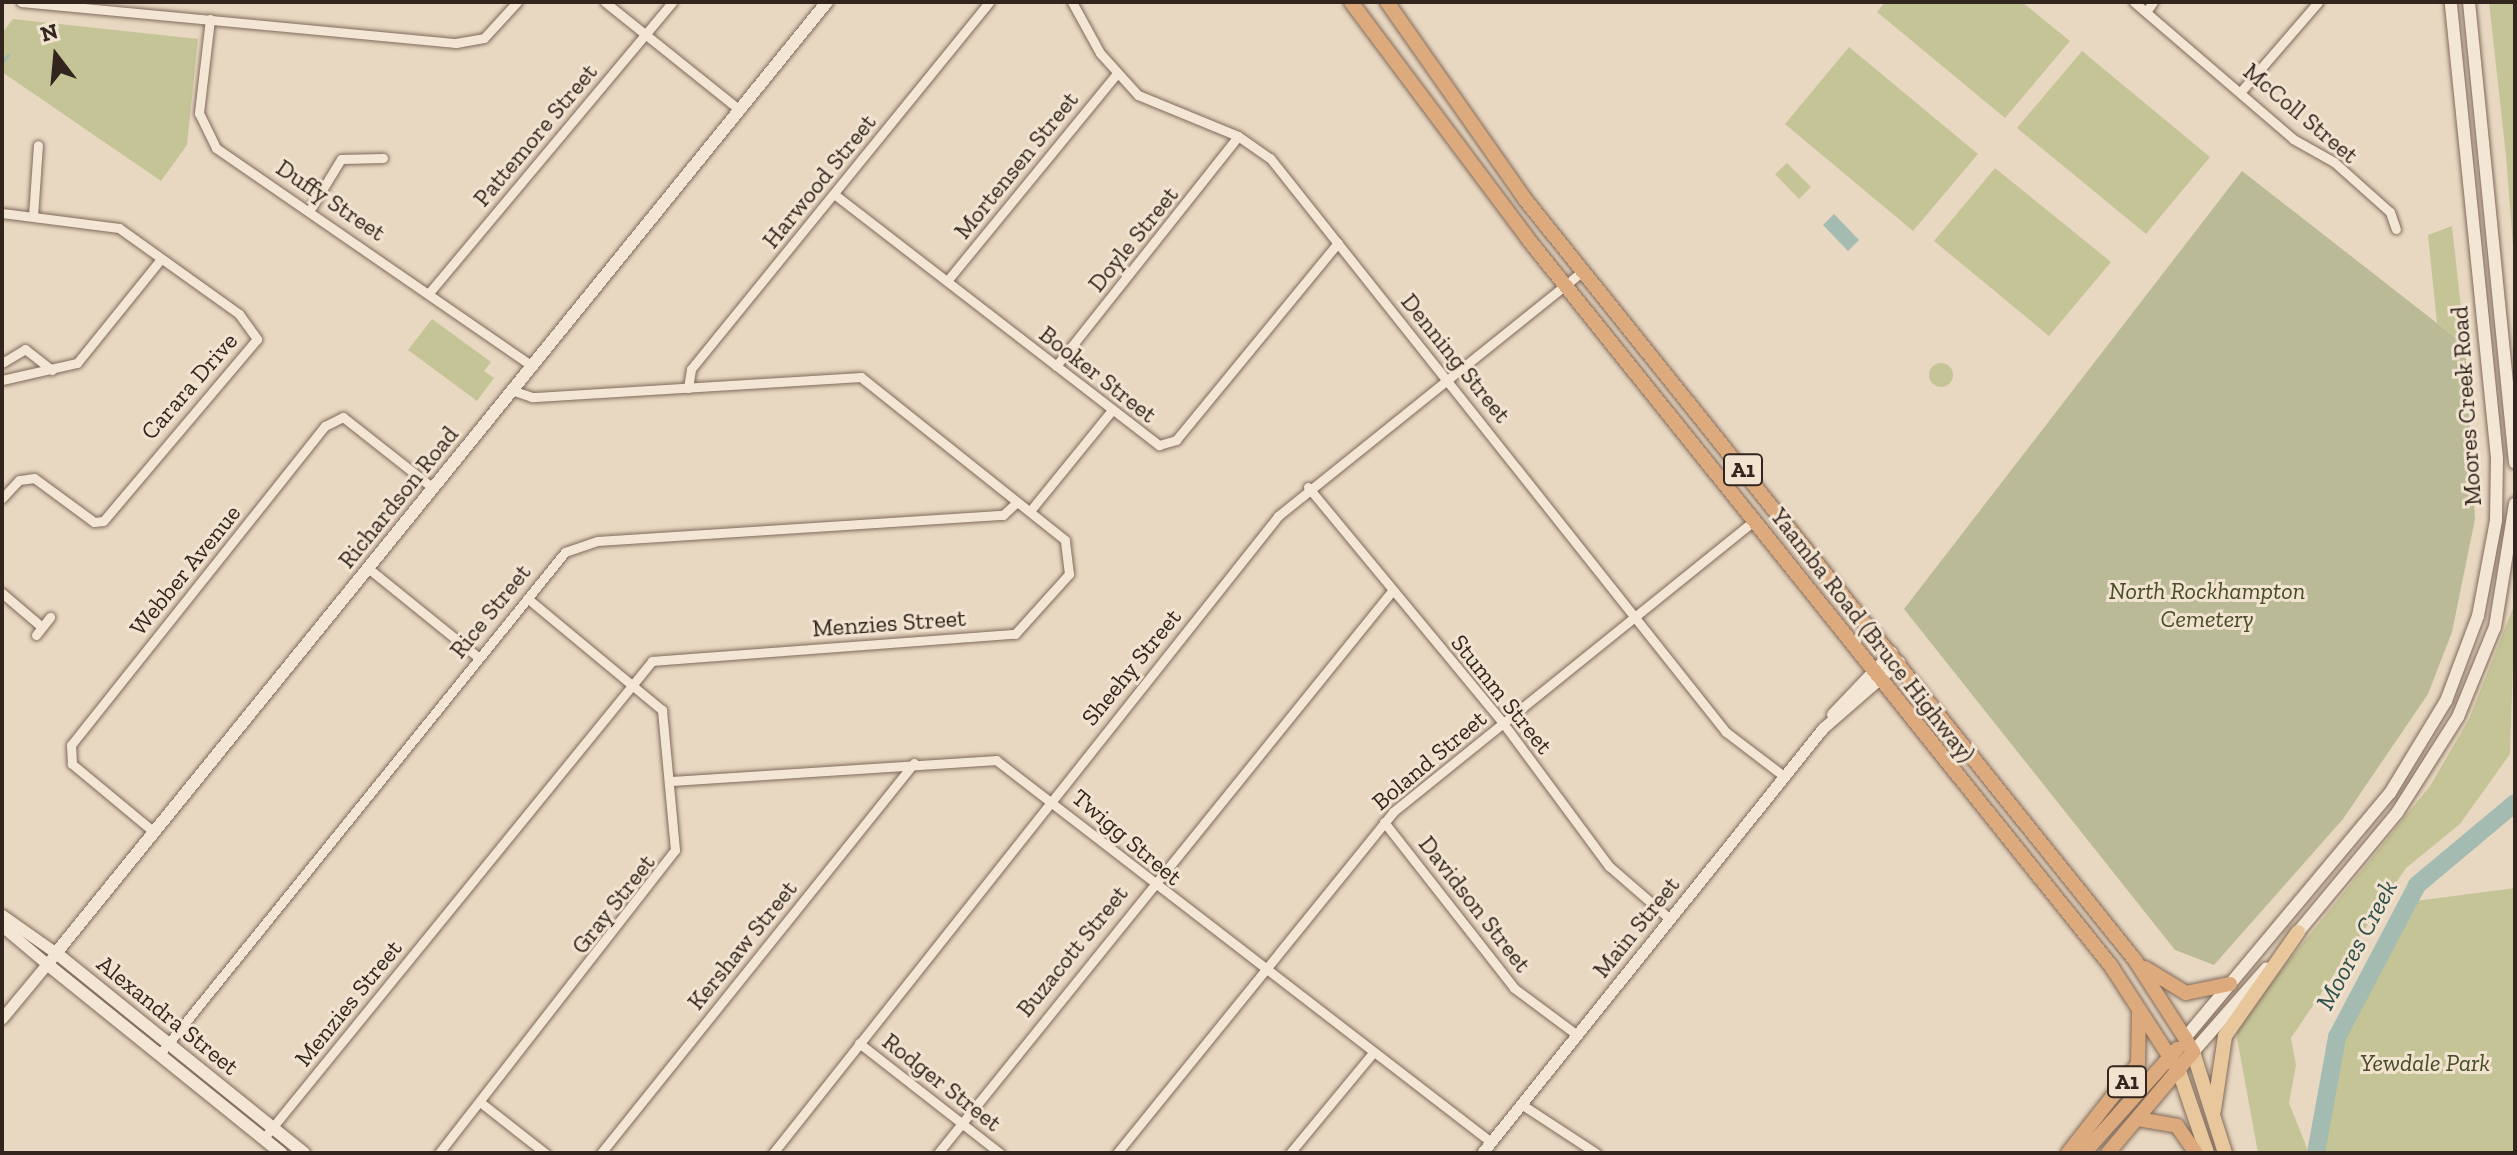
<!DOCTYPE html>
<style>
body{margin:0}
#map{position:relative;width:2517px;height:1155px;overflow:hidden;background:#e8d8c2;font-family:"Zilla Slab",serif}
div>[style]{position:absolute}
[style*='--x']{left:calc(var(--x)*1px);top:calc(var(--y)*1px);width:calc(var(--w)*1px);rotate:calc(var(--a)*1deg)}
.green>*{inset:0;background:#c5c497}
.round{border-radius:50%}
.cemetery>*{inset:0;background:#baba96}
.water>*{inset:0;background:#a4bbb1}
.stream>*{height:3px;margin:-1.5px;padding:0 1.5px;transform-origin:1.5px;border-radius:1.5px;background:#a4bbb1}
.river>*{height:18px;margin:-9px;padding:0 9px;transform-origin:9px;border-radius:9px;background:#a4bbb1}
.roads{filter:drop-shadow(0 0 2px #806a5b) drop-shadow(0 0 2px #806a5b)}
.minor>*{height:9px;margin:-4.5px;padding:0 4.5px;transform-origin:4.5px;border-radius:4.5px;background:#f4e6d4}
.tertiary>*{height:11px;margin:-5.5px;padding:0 5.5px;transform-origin:5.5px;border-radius:5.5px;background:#f4e6d4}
.secondary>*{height:12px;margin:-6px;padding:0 6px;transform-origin:6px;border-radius:6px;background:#f4e6d4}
.primary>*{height:14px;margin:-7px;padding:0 7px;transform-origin:7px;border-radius:7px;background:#e8c79d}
.trunk>*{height:14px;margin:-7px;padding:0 7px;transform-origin:7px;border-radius:7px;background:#dcaa7c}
span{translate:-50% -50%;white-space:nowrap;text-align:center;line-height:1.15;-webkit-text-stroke:6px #f1e3d0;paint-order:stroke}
.shield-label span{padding:2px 6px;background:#f1e3d0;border:2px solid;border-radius:6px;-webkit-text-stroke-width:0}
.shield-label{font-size:22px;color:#31251e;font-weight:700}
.street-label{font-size:24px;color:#31251e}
.park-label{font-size:24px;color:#474b27;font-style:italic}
.water-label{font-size:26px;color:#2e5049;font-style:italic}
.frame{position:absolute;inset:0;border:4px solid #31251e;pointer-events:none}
.north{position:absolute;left:16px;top:16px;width:80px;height:80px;-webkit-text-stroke:6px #f1e3d0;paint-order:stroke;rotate:344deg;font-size:22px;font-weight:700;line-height:32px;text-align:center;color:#31251e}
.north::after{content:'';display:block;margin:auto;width:28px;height:36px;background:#31251e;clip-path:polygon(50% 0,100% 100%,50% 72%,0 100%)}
</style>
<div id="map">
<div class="green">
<div style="clip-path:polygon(1885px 2px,2022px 2px,2070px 41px,2005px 118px,1877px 12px)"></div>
<div style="clip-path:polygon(2489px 2px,2515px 2px,2515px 272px,2506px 156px)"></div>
<div style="clip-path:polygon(13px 19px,198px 39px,187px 145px,161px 181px,2px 72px,2px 33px)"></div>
<div style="clip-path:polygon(1849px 47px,1978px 154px,1913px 231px,1785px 124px)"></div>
<div style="clip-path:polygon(2082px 51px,2210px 157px,2146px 234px,2017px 128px)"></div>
<div style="clip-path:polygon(1787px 163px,1811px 187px,1799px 199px,1775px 174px)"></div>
<div style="clip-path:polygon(1995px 168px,2111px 262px,2049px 336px,1934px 241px)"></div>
<div style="clip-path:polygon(2452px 226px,2465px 345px,2437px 323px,2428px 235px)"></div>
<div style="clip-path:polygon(432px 319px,491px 362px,484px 371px,494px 378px,477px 401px,408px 350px)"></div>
<div class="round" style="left:1929px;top:363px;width:24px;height:24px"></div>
<div style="clip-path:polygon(2515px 603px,2510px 754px,2460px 824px,2406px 868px,2291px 1038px,2296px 1065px,2289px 1103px,2309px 1153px,2258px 1153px,2235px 1027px,2430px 786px,2469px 719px)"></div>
<div style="clip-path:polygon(2515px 888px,2515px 1153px,2316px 1153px,2337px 1037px,2408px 902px)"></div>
</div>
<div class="cemetery">
<div style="clip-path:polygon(2242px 171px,2465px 345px,2475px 519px,2452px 632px,2428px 694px,2343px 819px,2214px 965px,2175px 950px,1904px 609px)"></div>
</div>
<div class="water">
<div style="clip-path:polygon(1834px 214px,1859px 240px,1848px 251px,1823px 225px)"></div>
</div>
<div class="stream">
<div style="--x:2;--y:62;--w:9;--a:-49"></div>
</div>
<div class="river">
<div style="--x:2316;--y:1153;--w:118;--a:-79.7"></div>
<div style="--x:2337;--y:1037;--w:172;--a:-62.2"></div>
<div style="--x:2417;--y:885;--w:128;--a:-39.9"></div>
</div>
<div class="roads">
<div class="minor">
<div style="--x:21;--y:2;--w:437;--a:5.4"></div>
<div style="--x:456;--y:43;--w:28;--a:-10"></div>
<div style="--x:484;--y:38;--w:49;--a:-47.5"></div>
<div style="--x:605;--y:2;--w:173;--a:38.7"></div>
<div style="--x:1072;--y:2;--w:58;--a:61.2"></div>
<div style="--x:1100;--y:53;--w:57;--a:47.9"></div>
<div style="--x:1138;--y:95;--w:108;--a:22.3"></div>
<div style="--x:1238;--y:136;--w:39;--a:35"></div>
<div style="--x:1270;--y:158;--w:733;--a:51.54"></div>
<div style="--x:1726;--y:732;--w:74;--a:37.3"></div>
<div style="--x:2134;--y:2;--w:210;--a:40.7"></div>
<div style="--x:2293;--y:139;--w:47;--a:29.3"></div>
<div style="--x:2334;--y:162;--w:75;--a:41.8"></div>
<div style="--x:2390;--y:212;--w:18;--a:71"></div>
<div style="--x:2146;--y:12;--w:12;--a:-55"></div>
<div style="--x:210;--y:19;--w:95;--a:96.7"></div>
<div style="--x:199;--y:113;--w:39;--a:64"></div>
<div style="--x:216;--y:148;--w:384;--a:34.6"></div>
<div style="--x:2243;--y:89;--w:115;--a:-49.2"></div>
<div style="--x:834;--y:194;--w:411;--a:37.7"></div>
<div style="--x:1159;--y:445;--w:18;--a:-16"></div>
<div style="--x:1176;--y:440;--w:255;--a:-50.6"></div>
<div style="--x:311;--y:208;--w:57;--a:-58.5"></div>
<div style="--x:341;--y:159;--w:42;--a:-1.4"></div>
<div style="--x:2;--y:213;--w:118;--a:7.3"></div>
<div style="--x:119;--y:228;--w:148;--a:35.6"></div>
<div style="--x:239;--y:314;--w:31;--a:54"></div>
<div style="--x:257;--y:339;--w:238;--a:130.2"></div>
<div style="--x:103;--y:521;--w:9;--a:174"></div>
<div style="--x:94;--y:522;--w:74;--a:-143.7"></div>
<div style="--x:34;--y:478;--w:15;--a:172"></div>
<div style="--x:19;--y:480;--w:25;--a:133"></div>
<div style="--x:33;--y:216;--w:71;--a:-86"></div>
<div style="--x:947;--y:281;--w:269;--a:-50.7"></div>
<div style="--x:429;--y:293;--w:379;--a:-50.1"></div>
<div style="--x:2;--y:363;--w:27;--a:-31"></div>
<div style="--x:25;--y:349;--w:34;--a:38"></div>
<div style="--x:1056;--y:366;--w:293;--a:-51.6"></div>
<div style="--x:2;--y:380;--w:77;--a:-12.8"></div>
<div style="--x:77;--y:363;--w:132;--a:-51.1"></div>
<div style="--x:688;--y:388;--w:19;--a:-81"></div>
<div style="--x:691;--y:369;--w:473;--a:-50.9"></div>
<div style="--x:1308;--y:487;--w:306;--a:50.4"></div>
<div style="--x:1503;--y:723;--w:178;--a:53.5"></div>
<div style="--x:1609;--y:866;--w:81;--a:41"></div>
<div style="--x:1030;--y:511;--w:130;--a:-50.9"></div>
<div style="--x:368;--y:568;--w:141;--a:39"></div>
<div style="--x:2;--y:593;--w:52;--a:40.4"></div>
<div style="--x:36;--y:635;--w:23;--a:-52"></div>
<div style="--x:672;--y:781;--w:325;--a:-3.7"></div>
<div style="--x:996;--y:760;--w:625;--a:37.66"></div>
<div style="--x:1384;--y:822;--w:211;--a:51.9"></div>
<div style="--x:1514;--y:988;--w:79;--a:36.7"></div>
<div style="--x:154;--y:832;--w:107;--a:-140.3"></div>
<div style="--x:72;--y:764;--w:19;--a:-93"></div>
<div style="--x:71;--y:745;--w:408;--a:-51.5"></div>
<div style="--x:325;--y:426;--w:20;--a:-27"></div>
<div style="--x:343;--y:417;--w:115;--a:38.3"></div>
<div style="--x:859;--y:1043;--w:179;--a:38"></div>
<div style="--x:159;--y:1055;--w:646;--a:-51.09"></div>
<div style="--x:565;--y:552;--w:34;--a:-19"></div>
<div style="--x:597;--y:541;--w:407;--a:-3.7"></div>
<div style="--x:1003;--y:515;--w:19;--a:-43"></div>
<div style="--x:480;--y:1102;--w:83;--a:38.1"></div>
<div style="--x:1521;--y:1104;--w:90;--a:33.2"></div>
<div style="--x:263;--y:1139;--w:616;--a:-50.86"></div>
<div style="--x:652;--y:661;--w:364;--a:-4.3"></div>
<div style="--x:1015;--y:634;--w:81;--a:-48"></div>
<div style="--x:1069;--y:574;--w:34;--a:-97"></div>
<div style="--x:1065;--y:540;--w:261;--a:-141.4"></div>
<div style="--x:861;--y:377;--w:330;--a:176.5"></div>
<div style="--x:532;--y:397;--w:21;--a:-161"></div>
<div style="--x:439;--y:1153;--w:384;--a:-52.1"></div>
<div style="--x:675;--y:850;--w:141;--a:-95.3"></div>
<div style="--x:662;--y:710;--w:175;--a:-140.3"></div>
<div style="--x:601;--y:1153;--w:500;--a:-51.25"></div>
<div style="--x:773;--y:1153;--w:813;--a:-51.59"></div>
<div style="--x:1278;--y:516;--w:391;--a:-38.8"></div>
<div style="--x:938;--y:1153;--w:722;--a:-51.07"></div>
<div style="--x:1117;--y:1153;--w:439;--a:-51"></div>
<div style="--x:1393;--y:812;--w:464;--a:-38.9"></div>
<div style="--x:1290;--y:1153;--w:127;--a:-50.4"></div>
</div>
<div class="tertiary">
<div style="--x:1832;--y:714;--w:86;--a:-46.4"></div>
<div style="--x:2;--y:915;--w:66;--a:35.1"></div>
<div style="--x:56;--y:953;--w:85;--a:129.7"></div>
<div style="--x:2;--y:926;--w:59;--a:40.2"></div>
<div style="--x:1482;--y:1153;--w:545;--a:-51.26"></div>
<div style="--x:1823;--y:728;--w:101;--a:-41"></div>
</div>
<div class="secondary">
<div style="--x:2469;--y:2;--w:463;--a:84.3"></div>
<div style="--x:2294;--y:937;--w:161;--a:-50.3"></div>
<div style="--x:2397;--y:813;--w:114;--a:-57.6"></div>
<div style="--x:2458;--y:717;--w:97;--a:-67.7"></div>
<div style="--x:2495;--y:627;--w:125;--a:-80.8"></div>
<div style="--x:47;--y:964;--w:301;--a:38.9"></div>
<div style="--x:2185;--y:1038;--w:319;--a:-50.1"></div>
<div style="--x:2390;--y:793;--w:108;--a:-58.7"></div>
<div style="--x:2446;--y:701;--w:91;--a:-69.4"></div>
<div style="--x:2478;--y:616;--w:97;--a:-79.3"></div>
<div style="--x:2496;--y:521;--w:63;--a:-89.1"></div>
<div style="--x:2497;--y:458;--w:458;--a:-95.8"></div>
<div style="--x:2193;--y:1052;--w:111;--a:-48.7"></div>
<div style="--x:304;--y:1153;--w:319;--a:-141.1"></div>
<div style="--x:56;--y:953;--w:1224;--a:-50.97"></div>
</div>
<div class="primary">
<div style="--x:2193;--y:1052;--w:106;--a:72.4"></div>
<div style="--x:2179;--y:1071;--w:87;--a:71.1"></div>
<div style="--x:2214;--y:1110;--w:75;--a:-81.5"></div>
<div style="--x:2225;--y:1036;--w:127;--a:-54.9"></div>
</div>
<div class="trunk">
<div style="--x:1351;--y:2;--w:296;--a:53.2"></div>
<div style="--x:1528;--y:239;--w:932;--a:51.27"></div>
<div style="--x:2111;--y:966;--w:125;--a:57.1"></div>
<div style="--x:1387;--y:2;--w:239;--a:55"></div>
<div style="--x:1524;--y:198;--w:977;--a:51.28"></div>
<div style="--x:2135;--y:960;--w:93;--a:57.3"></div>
<div style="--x:2185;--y:1038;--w:16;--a:60"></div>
<div style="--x:2193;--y:1052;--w:132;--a:130.1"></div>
<div style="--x:2145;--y:968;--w:48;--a:31.4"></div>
<div style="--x:2186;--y:993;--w:45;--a:-11.6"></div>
<div style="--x:2138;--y:1119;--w:40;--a:10"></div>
<div style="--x:2177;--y:1126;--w:33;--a:55"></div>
<div style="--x:2068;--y:1153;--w:113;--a:-51.8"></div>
<div style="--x:2138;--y:1064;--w:53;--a:-88.9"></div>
<div style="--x:2084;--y:1153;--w:140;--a:-48.2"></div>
</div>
</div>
<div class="shield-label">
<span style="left:1743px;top:470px">A1</span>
<span style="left:2127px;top:1082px">A1</span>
</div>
<div class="street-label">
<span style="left:2301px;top:113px;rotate:40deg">McColl Street</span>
<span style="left:535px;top:135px;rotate:-50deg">Pattemore Street</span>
<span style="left:1016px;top:165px;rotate:-51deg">Mortensen Street</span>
<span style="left:819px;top:181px;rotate:-51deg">Harwood Street</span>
<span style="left:331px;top:200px;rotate:34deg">Duffy Street</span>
<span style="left:1133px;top:239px;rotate:-51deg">Doyle Street</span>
<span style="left:1456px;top:358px;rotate:51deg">Denning Street</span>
<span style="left:1098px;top:374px;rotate:38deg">Booker Street</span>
<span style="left:189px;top:386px;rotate:-49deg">Carara Drive</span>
<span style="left:2466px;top:406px;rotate:-94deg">Moores Creek Road</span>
<span style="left:398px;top:497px;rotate:-51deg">Richardson Road</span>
<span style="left:185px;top:570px;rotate:-51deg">Webber Avenue</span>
<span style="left:490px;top:611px;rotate:-51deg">Rice Street</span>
<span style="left:889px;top:623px;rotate:-4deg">Menzies Street</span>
<span style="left:1873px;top:635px;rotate:52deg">Yaamba Road (Bruce Highway)</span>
<span style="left:1131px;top:667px;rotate:-51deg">Sheehy Street</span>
<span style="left:1502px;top:694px;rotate:51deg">Stumm Street</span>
<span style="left:1429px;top:760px;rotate:-40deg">Boland Street</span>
<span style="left:1127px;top:837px;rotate:40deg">Twigg Street</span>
<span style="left:613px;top:904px;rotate:-52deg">Gray Street</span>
<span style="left:1475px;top:904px;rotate:52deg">Davidson Street</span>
<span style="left:1636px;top:927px;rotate:-51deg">Main Street</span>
<span style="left:742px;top:945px;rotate:-51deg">Kershaw Street</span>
<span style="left:1072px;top:951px;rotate:-51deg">Buzacott Street</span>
<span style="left:348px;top:1003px;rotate:-51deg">Menzies Street</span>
<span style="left:168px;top:1015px;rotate:39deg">Alexandra Street</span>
<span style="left:942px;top:1082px;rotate:38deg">Rodger Street</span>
</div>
<div class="park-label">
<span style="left:2207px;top:605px">North Rockhampton<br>Cemetery</span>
<span style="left:2425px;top:1063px">Yewdale Park</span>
</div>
<div class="water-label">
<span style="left:2357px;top:945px;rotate:-62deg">Moores Creek</span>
</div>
<div class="frame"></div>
<div class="north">N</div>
</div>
